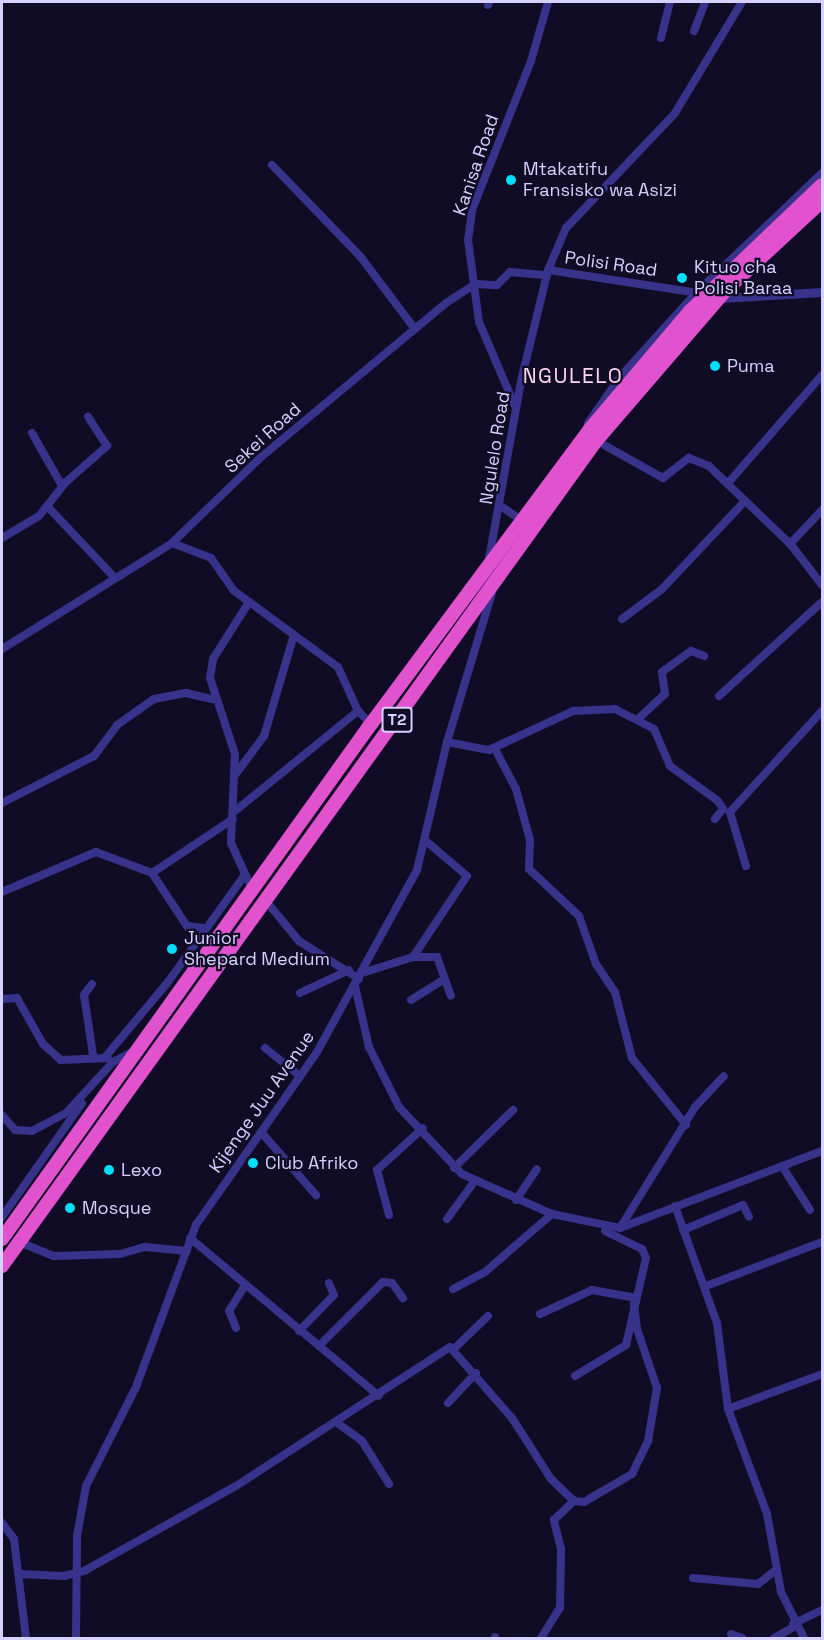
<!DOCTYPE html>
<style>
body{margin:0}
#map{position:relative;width:824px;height:1640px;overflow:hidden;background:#110c26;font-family:"Space Grotesk",sans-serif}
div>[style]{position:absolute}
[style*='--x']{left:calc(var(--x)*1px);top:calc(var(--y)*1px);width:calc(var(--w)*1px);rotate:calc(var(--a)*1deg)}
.minor>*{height:8px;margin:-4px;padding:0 4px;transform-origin:4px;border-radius:4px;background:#37328a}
.tertiary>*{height:9px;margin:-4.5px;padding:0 4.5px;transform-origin:4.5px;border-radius:4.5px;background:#37328a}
.trunk>*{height:14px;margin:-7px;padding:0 7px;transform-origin:7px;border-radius:7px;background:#e152cf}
.dots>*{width:16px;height:16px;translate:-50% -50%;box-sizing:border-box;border:3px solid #110c26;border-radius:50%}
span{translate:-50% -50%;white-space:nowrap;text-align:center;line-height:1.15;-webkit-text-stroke:4.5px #110c26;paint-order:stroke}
.shield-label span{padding:2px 4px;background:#110c26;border:2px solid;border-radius:4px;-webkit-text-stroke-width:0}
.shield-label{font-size:16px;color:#d7d1ff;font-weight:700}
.street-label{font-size:18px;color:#d7d1ff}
.poi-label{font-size:18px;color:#d7d1ff}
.left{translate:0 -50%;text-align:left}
.quarter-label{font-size:21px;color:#ffd3ee;letter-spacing:1.5px}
.frame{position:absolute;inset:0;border:3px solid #d7d1ff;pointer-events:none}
</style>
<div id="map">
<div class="minor">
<div style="--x:488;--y:5;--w:3;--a:-72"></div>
<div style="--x:694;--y:31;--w:31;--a:-69"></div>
<div style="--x:661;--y:38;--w:37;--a:-76"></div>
<div style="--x:272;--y:165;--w:127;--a:46"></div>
<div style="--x:360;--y:256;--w:90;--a:53.1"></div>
<div style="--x:548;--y:270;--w:152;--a:8.7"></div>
<div style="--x:515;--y:406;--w:91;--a:-113.2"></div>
<div style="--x:479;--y:322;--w:83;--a:-97.6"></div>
<div style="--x:468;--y:240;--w:30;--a:-82"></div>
<div style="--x:472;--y:210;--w:160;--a:-68.4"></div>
<div style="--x:531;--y:61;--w:61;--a:-73.9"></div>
<div style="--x:588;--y:423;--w:57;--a:-54.9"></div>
<div style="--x:621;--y:376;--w:112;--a:-47.9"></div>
<div style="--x:696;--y:293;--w:174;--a:-43.6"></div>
<div style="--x:32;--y:433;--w:61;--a:60.5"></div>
<div style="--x:604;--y:445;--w:68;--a:29.2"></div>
<div style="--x:663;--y:478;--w:33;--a:-38"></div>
<div style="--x:689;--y:458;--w:22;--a:22"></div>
<div style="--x:709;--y:466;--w:115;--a:43.9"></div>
<div style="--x:792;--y:546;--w:49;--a:52.4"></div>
<div style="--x:729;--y:482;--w:142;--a:-49"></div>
<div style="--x:47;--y:506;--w:99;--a:46.6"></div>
<div style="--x:502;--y:507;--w:25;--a:34"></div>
<div style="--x:2;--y:538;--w:43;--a:-30.7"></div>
<div style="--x:39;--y:516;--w:43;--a:-51.5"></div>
<div style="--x:66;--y:482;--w:55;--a:-41.3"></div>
<div style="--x:107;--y:446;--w:35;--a:-123"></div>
<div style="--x:172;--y:543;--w:42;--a:21"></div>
<div style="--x:211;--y:558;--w:39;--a:55"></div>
<div style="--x:233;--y:590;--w:130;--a:36.3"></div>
<div style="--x:338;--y:667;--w:48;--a:65.6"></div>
<div style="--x:358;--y:711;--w:18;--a:45"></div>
<div style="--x:790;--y:544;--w:47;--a:-46.7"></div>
<div style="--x:489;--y:559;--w:181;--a:-79.8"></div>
<div style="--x:521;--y:381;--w:114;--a:-76.3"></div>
<div style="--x:548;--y:270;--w:46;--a:-66.8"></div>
<div style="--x:566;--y:228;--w:158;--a:-46.5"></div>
<div style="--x:675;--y:113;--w:130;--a:-58.9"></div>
<div style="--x:249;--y:602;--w:67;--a:122.3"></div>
<div style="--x:213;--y:659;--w:19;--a:99"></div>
<div style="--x:210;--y:678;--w:80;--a:71.8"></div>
<div style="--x:235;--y:754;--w:89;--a:92.6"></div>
<div style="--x:231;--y:843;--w:51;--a:65.5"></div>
<div style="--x:622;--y:619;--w:50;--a:-36.9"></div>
<div style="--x:662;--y:589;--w:118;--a:-46.7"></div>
<div style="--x:2;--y:649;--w:200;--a:-31.9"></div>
<div style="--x:172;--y:543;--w:122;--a:-44"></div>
<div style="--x:260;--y:458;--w:242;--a:-39.8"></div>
<div style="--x:446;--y:303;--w:35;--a:-33"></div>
<div style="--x:475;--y:284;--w:22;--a:3"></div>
<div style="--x:497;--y:285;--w:18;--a:-45"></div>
<div style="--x:510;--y:272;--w:37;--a:5"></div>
<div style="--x:719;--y:696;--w:139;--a:-42.4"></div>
<div style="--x:638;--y:719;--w:37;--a:-43"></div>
<div style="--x:665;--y:694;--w:22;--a:-98"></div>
<div style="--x:662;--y:672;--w:36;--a:-36"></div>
<div style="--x:691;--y:651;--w:14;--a:21"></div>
<div style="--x:447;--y:742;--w:43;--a:10.8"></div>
<div style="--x:489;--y:750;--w:93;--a:-24.9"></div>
<div style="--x:573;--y:711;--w:42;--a:-2.7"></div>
<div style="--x:615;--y:709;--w:44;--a:27.1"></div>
<div style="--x:654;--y:729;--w:40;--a:66.6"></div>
<div style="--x:670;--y:766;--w:59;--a:36.1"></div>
<div style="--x:718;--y:801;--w:9;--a:58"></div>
<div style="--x:723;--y:809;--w:13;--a:129"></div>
<div style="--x:495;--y:749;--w:45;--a:62.3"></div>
<div style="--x:516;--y:789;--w:53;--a:74.6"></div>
<div style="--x:530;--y:840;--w:29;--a:92"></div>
<div style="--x:529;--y:869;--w:69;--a:43.2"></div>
<div style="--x:579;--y:916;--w:51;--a:70.5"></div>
<div style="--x:596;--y:964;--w:34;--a:56"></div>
<div style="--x:615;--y:992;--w:68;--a:75.6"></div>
<div style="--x:632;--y:1058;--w:86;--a:51.1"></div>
<div style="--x:235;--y:775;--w:49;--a:-53.4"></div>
<div style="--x:264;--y:736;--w:105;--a:-73.5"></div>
<div style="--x:2;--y:803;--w:103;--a:-27.1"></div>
<div style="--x:94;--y:756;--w:39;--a:-53"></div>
<div style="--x:117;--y:725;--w:45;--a:-35.1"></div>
<div style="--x:154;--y:699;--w:33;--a:-11"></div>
<div style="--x:186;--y:693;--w:28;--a:13"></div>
<div style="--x:235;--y:811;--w:159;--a:-39.1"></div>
<div style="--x:746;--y:866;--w:56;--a:-106.5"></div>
<div style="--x:730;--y:812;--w:137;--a:-47.7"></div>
<div style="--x:152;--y:873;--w:64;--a:56.6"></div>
<div style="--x:187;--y:926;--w:18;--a:6"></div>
<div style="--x:2;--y:892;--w:102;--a:-23.1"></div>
<div style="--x:96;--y:852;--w:60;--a:20.6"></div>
<div style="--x:152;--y:873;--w:97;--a:-33.7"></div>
<div style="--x:266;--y:901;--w:52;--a:50.5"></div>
<div style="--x:299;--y:941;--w:71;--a:32.3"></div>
<div style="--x:413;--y:957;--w:97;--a:-56.3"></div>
<div style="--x:467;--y:876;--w:52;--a:-139.6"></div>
<div style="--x:362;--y:973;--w:53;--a:-17.4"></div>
<div style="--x:413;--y:957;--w:24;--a:0"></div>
<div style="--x:437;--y:957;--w:41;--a:70.3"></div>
<div style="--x:92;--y:984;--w:14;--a:126"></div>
<div style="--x:84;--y:995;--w:61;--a:81.5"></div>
<div style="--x:355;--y:986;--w:63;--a:77.1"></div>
<div style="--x:369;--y:1047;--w:67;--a:63.4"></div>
<div style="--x:399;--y:1107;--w:92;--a:46.8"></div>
<div style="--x:462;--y:1174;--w:98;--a:24"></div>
<div style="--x:552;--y:1214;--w:69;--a:11.6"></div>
<div style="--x:620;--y:1228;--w:216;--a:-20.9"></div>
<div style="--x:300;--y:993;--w:54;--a:-25.1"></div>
<div style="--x:2;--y:999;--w:15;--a:-4"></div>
<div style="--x:17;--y:998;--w:53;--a:60.5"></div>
<div style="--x:43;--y:1044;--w:24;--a:42"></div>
<div style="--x:61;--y:1060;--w:47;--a:-2.4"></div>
<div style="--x:411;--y:1000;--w:36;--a:-32"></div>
<div style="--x:265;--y:1048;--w:45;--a:38.7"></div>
<div style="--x:106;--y:1056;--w:97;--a:-50"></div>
<div style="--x:168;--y:982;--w:130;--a:-54.4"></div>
<div style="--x:2;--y:1115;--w:20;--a:49"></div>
<div style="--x:15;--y:1130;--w:17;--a:3"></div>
<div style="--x:32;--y:1131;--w:40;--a:-28"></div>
<div style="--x:67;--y:1112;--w:68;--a:-47.4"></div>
<div style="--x:113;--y:1062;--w:26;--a:-28"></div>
<div style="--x:261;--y:1132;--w:84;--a:48.9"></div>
<div style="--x:782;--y:1166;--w:52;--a:57.5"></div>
<div style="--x:454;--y:1168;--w:83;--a:-44.5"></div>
<div style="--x:516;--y:1200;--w:37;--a:-56"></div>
<div style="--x:675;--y:1206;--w:124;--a:70.3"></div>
<div style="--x:717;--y:1323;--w:87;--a:82.7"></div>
<div style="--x:728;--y:1409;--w:112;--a:69.6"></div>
<div style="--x:767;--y:1514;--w:79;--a:79.8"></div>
<div style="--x:781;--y:1592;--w:51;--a:63.4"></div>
<div style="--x:389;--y:1215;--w:47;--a:-104.9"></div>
<div style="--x:377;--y:1170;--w:62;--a:-42.4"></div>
<div style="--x:2;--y:1217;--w:139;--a:-54.9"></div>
<div style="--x:447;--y:1219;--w:46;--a:-53.9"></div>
<div style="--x:620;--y:1228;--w:142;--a:-58.2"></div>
<div style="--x:695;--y:1107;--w:42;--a:-46.9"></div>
<div style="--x:683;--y:1230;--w:65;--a:-22.6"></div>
<div style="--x:743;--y:1205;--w:13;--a:63"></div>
<div style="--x:190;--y:1238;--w:246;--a:39.9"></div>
<div style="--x:19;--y:1242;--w:38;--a:22"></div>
<div style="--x:54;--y:1256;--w:66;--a:-1.7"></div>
<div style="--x:120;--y:1254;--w:26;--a:-16"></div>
<div style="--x:145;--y:1247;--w:42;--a:5.4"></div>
<div style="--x:706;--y:1286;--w:124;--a:-20.8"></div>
<div style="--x:453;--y:1289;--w:36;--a:-28"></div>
<div style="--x:485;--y:1272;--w:89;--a:-40.9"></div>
<div style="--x:540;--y:1314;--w:57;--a:-24.8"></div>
<div style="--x:592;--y:1290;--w:45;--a:10.3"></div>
<div style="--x:236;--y:1328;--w:18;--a:-112"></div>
<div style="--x:229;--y:1311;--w:31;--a:-58"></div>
<div style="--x:299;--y:1331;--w:50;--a:-45.8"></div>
<div style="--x:334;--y:1295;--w:13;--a:-113"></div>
<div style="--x:319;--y:1346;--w:91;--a:-45"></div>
<div style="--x:383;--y:1282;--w:9;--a:6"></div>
<div style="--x:392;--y:1283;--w:19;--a:54"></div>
<div style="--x:455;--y:1348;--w:46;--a:-44.1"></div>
<div style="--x:575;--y:1376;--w:60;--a:-31.3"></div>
<div style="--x:626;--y:1345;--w:89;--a:-77.1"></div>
<div style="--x:646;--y:1258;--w:10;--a:-114"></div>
<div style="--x:642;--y:1249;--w:41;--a:-154.1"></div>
<div style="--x:448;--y:1403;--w:41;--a:-47"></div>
<div style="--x:728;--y:1409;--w:100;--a:-20.4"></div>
<div style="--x:336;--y:1422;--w:32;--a:36"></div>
<div style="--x:362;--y:1441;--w:51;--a:57.9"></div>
<div style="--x:2;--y:1523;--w:20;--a:53"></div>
<div style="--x:14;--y:1539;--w:100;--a:83.1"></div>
<div style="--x:19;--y:1574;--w:45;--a:2.5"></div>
<div style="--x:64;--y:1576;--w:21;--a:-14"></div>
<div style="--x:84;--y:1571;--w:174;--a:-29.2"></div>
<div style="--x:236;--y:1486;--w:255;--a:-33"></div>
<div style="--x:450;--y:1347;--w:94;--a:48.9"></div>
<div style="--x:512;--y:1418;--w:72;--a:57.4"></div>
<div style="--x:551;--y:1479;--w:32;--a:44"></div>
<div style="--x:574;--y:1501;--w:10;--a:6"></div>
<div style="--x:584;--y:1502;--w:56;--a:-30.3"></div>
<div style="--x:632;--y:1474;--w:37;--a:-64"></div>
<div style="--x:648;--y:1441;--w:54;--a:-80.4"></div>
<div style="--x:657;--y:1388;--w:62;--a:-108.7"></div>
<div style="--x:637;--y:1329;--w:25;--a:-97"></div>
<div style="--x:693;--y:1578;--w:65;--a:5.3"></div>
<div style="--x:758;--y:1584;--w:23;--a:-38"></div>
<div style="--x:793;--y:1624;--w:32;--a:-26"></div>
<div style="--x:731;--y:1634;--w:12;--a:20"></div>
<div style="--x:76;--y:1638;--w:102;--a:-89.4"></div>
<div style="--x:77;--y:1536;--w:51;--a:-79.8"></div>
<div style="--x:86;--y:1486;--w:111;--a:-63.2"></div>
<div style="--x:136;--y:1387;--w:173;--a:-69.7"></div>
<div style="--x:196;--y:1225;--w:211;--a:-55"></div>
<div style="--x:317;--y:1052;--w:208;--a:-61.2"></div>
<div style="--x:417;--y:870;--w:131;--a:-76.8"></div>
<div style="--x:447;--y:742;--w:156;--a:-73.2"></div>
<div style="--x:495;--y:1638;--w:1;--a:-90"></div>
<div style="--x:541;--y:1638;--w:36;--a:-58"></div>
<div style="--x:560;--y:1608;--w:59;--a:-89"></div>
<div style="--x:561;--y:1549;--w:30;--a:-104"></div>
<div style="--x:554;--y:1520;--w:28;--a:-44"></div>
<div style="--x:774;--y:1638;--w:23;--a:-29"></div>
</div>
<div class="tertiary">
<div style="--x:719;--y:298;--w:103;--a:-3.3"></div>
</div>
<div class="trunk">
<div style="--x:2;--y:1239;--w:629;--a:-54.39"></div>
<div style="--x:368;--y:728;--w:372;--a:-53.4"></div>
<div style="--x:590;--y:429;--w:155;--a:-49.7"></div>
<div style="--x:690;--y:311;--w:182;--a:-43.7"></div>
<div style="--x:2;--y:1266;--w:1017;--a:-54.25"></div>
<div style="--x:596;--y:441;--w:199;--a:-49.3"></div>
<div style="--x:726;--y:290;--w:131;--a:-42.8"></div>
</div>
<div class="dots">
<div style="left:511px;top:180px;background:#00defc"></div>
<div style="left:682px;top:278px;background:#00defc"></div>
<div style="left:715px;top:366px;background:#00defc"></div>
<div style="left:172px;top:949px;background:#00defc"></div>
<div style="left:253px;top:1163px;background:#00defc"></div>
<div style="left:109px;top:1170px;background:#00defc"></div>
<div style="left:70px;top:1208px;background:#00defc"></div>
</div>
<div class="shield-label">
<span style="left:397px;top:720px">T2</span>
</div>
<div class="street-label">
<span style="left:476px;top:165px;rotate:-71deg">Kanisa Road</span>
<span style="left:611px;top:264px;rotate:8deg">Polisi Road</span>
<span style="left:263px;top:438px;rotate:-42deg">Sekei Road</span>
<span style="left:495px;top:448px;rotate:-81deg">Ngulelo Road</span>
<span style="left:262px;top:1102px;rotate:-55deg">Kijenge Juu Avenue</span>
</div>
<div class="poi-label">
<span class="left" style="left:523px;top:180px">Mtakatifu<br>Fransisko wa Asizi</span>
<span class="left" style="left:694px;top:278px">Kituo cha<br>Polisi Baraa</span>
<span class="left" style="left:727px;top:366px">Puma</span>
<span class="left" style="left:184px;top:949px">Junior<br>Shepard Medium</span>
<span class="left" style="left:265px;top:1163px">Club Afriko</span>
<span class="left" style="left:121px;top:1170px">Lexo</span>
<span class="left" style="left:82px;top:1208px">Mosque</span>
</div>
<div class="quarter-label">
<span style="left:573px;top:376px">NGULELO</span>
</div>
<div class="frame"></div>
</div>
